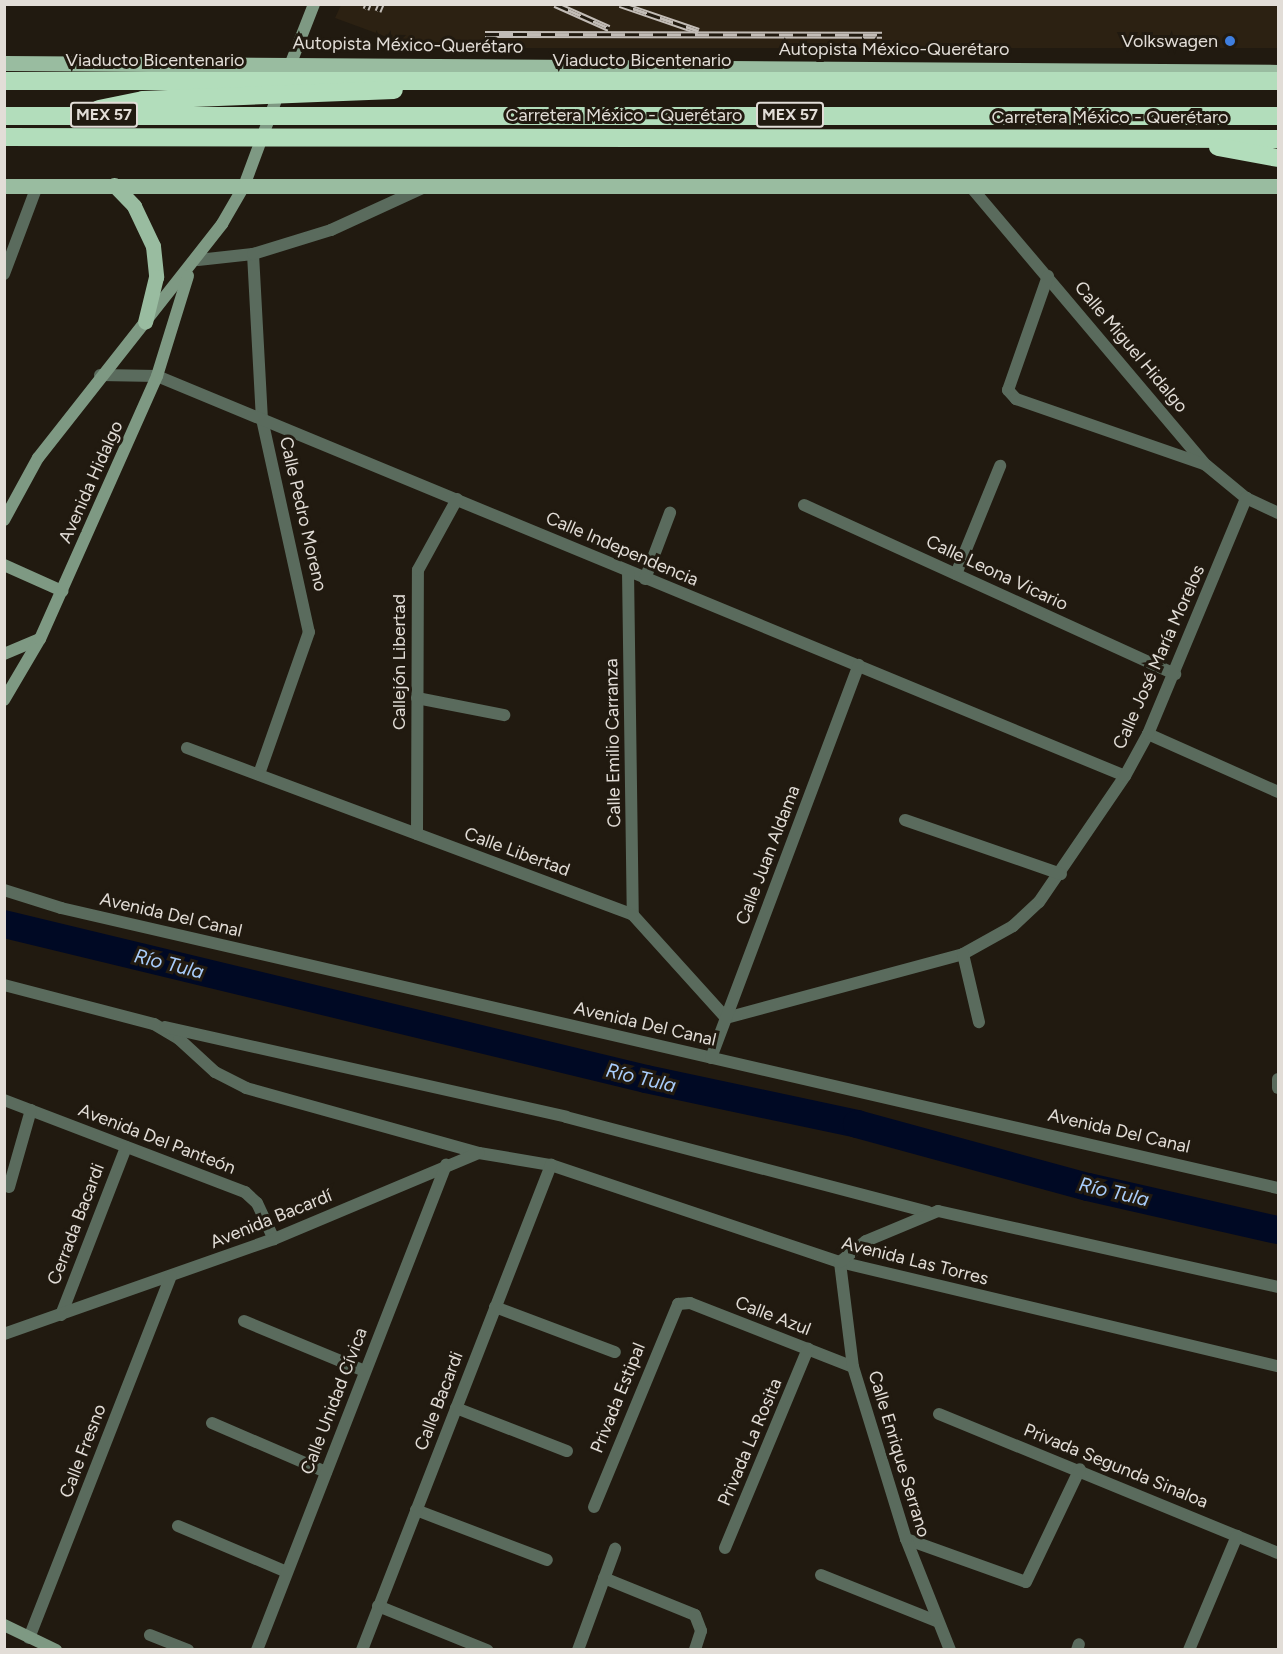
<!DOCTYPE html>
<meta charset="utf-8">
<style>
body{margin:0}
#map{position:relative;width:1283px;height:1654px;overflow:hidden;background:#211a10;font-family:Figtree,sans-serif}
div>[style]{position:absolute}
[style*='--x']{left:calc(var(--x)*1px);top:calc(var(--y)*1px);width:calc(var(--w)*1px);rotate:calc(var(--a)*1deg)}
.built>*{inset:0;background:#2c2112}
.river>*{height:28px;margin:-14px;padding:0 14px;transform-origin:14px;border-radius:14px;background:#000924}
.street>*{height:12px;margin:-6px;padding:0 6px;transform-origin:6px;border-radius:6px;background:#5a6b5d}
.secondary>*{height:12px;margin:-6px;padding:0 6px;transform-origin:6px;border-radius:6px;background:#7e9983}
.primary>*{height:15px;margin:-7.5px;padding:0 7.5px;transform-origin:7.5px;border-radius:7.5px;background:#99bca0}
.highway>*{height:18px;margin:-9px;padding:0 9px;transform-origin:9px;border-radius:9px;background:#b2ddbb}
.rail>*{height:7px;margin-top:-3.5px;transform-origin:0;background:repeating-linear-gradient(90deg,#211a10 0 14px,#c2bcb6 0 28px);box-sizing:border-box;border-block:2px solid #c2bcb6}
.dots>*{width:16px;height:16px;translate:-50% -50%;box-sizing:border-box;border:3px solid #211a10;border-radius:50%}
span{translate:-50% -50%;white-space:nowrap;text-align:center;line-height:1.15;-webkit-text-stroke:6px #211a10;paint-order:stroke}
.shield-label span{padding:2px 4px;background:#211a10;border:2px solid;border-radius:4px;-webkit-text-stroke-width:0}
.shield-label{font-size:16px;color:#e2ddd7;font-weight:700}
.poi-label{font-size:18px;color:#e2ddd7}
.right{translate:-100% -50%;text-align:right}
.street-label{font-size:18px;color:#e2ddd7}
.water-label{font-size:20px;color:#a9cdfb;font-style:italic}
.frame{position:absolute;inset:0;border:6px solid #e2ddd7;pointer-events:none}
</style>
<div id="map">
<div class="built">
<div style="clip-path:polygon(341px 5px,1278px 4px,1278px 48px,417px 48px,335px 18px)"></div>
</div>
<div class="river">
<div style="--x:4;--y:924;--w:660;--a:13.57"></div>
<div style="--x:646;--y:1079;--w:216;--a:12"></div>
<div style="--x:857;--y:1124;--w:239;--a:15.3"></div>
<div style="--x:1088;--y:1187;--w:195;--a:12.8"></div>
</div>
<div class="street">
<div style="--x:970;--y:186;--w:365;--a:49.8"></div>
<div style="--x:1206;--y:465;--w:52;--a:39.5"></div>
<div style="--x:1246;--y:498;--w:35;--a:25"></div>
<div style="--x:253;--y:254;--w:165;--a:86.9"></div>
<div style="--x:262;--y:419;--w:218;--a:77.6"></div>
<div style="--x:309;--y:632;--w:151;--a:109.4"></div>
<div style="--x:198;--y:260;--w:55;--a:-6.2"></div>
<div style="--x:253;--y:254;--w:82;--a:-17.1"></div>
<div style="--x:331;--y:230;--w:103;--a:-24.6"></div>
<div style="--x:4;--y:274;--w:94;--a:-69.4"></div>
<div style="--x:1048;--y:276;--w:121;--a:109.3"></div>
<div style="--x:1008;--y:390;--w:12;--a:48"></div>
<div style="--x:1016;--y:399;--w:199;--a:19.1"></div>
<div style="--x:100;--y:375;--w:57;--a:1"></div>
<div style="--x:157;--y:376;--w:1047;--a:22.45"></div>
<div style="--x:804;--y:505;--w:408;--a:24.5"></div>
<div style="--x:628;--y:571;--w:344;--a:89.2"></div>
<div style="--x:956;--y:574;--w:117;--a:-67.8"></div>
<div style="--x:645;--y:579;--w:71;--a:-69.3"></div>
<div style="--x:417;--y:698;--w:89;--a:11.1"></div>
<div style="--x:1148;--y:734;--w:142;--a:24"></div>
<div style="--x:187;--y:748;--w:476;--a:20.5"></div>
<div style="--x:633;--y:915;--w:139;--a:47.9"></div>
<div style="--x:726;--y:1018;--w:245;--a:-15.1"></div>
<div style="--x:963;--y:954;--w:57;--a:-29.2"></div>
<div style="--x:1013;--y:926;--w:35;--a:-43"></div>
<div style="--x:1039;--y:902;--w:153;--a:-55.7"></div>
<div style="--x:1125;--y:776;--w:48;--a:-61.3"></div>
<div style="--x:1148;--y:734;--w:256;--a:-67.4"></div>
<div style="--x:905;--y:820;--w:165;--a:19.1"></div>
<div style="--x:417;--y:834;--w:264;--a:-89.8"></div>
<div style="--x:418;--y:570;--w:81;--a:-61.2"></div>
<div style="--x:4;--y:890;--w:60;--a:17.5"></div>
<div style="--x:61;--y:908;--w:1249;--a:12.96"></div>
<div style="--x:963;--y:954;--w:70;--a:76.8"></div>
<div style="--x:4;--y:985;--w:155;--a:14.6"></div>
<div style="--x:154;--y:1024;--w:29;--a:31"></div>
<div style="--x:179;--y:1039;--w:49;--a:42.5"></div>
<div style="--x:215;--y:1072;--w:35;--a:27"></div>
<div style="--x:246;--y:1088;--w:242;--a:15.6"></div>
<div style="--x:479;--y:1153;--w:73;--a:9.5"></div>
<div style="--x:551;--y:1165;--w:305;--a:18.6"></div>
<div style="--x:840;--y:1262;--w:450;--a:13.4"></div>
<div style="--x:165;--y:1027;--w:411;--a:12.6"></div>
<div style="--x:566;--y:1117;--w:374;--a:14.7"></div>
<div style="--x:711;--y:1058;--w:420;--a:-69.4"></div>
<div style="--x:1278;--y:1079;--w:9;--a:90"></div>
<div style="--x:4;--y:1100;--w:258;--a:20.9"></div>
<div style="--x:245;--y:1192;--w:16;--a:43"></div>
<div style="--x:257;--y:1203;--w:40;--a:65"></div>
<div style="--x:9;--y:1187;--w:80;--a:-74.1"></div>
<div style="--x:495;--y:1307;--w:128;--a:20.6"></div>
<div style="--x:61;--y:1315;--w:180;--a:-68.8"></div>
<div style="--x:244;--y:1321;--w:131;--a:22.5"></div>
<div style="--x:4;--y:1334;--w:286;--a:-19.4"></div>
<div style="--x:274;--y:1239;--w:222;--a:-22.8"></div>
<div style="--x:456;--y:1408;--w:119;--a:21.2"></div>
<div style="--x:939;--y:1414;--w:366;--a:22.3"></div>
<div style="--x:212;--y:1423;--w:124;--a:23.3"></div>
<div style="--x:594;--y:1507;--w:220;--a:-67.5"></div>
<div style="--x:678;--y:1304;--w:12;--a:-5"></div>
<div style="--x:690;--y:1303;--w:175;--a:21.4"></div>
<div style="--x:416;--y:1510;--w:140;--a:20.9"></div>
<div style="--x:178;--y:1526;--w:118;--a:22.9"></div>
<div style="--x:906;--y:1539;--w:127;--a:19.7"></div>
<div style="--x:1026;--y:1582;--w:125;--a:-64.5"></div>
<div style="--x:725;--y:1548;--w:216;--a:-67.4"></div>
<div style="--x:821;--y:1575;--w:124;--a:21.8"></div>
<div style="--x:604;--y:1578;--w:98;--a:22.1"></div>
<div style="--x:695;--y:1615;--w:17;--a:69"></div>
<div style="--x:701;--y:1631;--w:20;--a:108"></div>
<div style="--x:378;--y:1606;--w:118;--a:22"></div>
<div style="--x:150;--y:1635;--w:41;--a:21.5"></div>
<div style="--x:29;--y:1638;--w:389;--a:-68.6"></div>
<div style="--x:257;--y:1650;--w:521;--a:-68.71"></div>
<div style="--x:362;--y:1650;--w:521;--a:-68.71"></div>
<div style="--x:578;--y:1650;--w:108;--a:-69.9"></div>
<div style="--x:950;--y:1650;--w:119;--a:-111.6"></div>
<div style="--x:906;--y:1539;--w:180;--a:-107.1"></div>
<div style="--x:853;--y:1367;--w:106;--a:-97.1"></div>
<div style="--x:840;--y:1262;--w:33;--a:-39"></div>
<div style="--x:866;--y:1241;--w:78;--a:-22.6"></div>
<div style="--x:938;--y:1211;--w:348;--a:12.6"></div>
<div style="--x:1077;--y:1650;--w:6;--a:-72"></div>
<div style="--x:1189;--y:1650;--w:124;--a:-67.2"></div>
</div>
<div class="secondary">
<div style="--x:287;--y:73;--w:74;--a:-68.6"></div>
<div style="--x:4;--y:520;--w:71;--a:-61.3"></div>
<div style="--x:38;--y:458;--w:298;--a:-51.8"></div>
<div style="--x:222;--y:224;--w:44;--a:-59.9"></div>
<div style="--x:244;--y:186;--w:103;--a:-69.6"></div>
<div style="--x:4;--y:565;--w:64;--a:24.1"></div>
<div style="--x:4;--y:654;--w:38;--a:-23"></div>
<div style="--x:4;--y:700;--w:71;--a:-59.5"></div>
<div style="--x:40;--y:639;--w:288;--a:-66"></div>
<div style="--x:157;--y:376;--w:105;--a:-72.8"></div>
<div style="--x:4;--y:1625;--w:58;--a:25.7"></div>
</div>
<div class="primary">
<div style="--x:4;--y:63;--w:1274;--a:0.4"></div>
<div style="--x:114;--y:185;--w:29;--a:46"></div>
<div style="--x:134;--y:206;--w:44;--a:64.6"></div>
<div style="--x:153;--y:246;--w:31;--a:84"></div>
<div style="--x:156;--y:277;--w:46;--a:103.7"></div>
<div style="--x:4;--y:186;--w:1274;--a:0"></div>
</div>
<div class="highway">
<div style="--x:4;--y:81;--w:1274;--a:0"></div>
<div style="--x:99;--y:109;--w:45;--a:-11.6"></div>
<div style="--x:143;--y:100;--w:251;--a:-2.3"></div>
<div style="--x:4;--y:116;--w:1274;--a:0"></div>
<div style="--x:4;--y:137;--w:1274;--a:0.09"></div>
<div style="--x:1218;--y:147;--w:61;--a:10.4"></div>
</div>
<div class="rail">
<div style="--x:555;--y:4;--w:59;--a:24"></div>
<div style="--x:620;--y:4;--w:83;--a:18.9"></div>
<div style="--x:356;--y:5;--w:1;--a:-90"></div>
<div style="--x:366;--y:9;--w:5;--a:-68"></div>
<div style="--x:378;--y:11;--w:8;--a:-67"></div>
<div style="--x:485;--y:34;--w:397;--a:0.1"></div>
</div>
<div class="dots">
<div style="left:1230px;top:41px;background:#3f7fe0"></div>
</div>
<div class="shield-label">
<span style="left:104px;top:115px">MEX 57</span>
<span style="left:790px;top:115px">MEX 57</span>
</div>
<div class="poi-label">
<span class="right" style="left:1218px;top:41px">Volkswagen</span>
</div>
<div class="street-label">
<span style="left:408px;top:45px;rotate:1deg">Autopista México-Querétaro</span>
<span style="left:894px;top:49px">Autopista México-Querétaro</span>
<span style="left:155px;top:60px">Viaducto Bicentenario</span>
<span style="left:642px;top:60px">Viaducto Bicentenario</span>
<span style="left:624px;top:115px">Carretera México - Querétaro</span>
<span style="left:1110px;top:117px">Carretera México - Querétaro</span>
<span style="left:1131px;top:347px;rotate:50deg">Calle Miguel Hidalgo</span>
<span style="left:91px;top:482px;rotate:-66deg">Avenida Hidalgo</span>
<span style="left:303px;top:514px;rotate:77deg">Calle Pedro Moreno</span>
<span style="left:622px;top:549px;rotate:23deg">Calle Independencia</span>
<span style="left:997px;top:573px;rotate:25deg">Calle Leona Vicario</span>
<span style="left:1159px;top:657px;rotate:-66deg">Calle José María Morelos</span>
<span style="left:399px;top:662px;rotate:-90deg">Callejón Libertad</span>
<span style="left:613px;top:743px;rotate:-91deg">Calle Emilio Carranza</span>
<span style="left:517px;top:852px;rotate:20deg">Calle Libertad</span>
<span style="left:768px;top:855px;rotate:-69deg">Calle Juan Aldama</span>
<span style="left:171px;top:915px;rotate:13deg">Avenida Del Canal</span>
<span style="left:645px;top:1024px;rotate:13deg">Avenida Del Canal</span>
<span style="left:1119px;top:1131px;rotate:13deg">Avenida Del Canal</span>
<span style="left:157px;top:1139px;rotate:21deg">Avenida Del Panteón</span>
<span style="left:271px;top:1219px;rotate:-22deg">Avenida Bacardí</span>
<span style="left:76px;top:1224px;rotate:-69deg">Cerrada Bacardi</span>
<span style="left:915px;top:1261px;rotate:14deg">Avenida Las Torres</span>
<span style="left:773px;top:1316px;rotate:21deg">Calle Azul</span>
<span style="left:618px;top:1398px;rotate:-68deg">Privada Estipal</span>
<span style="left:334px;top:1401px;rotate:-69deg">Calle Unidad Cívica</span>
<span style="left:439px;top:1401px;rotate:-69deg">Calle Bacardi</span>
<span style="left:750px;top:1442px;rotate:-67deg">Privada La Rosita</span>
<span style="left:83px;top:1451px;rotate:-69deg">Calle Fresno</span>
<span style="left:899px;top:1454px;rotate:73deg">Calle Enrique Serrano</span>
<span style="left:1116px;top:1466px;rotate:22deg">Privada Segunda Sinaloa</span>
</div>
<div class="water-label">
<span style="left:169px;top:964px;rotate:14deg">Río Tula</span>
<span style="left:641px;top:1078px;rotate:13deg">Río Tula</span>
<span style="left:1114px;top:1192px;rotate:13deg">Río Tula</span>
</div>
<div class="frame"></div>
</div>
